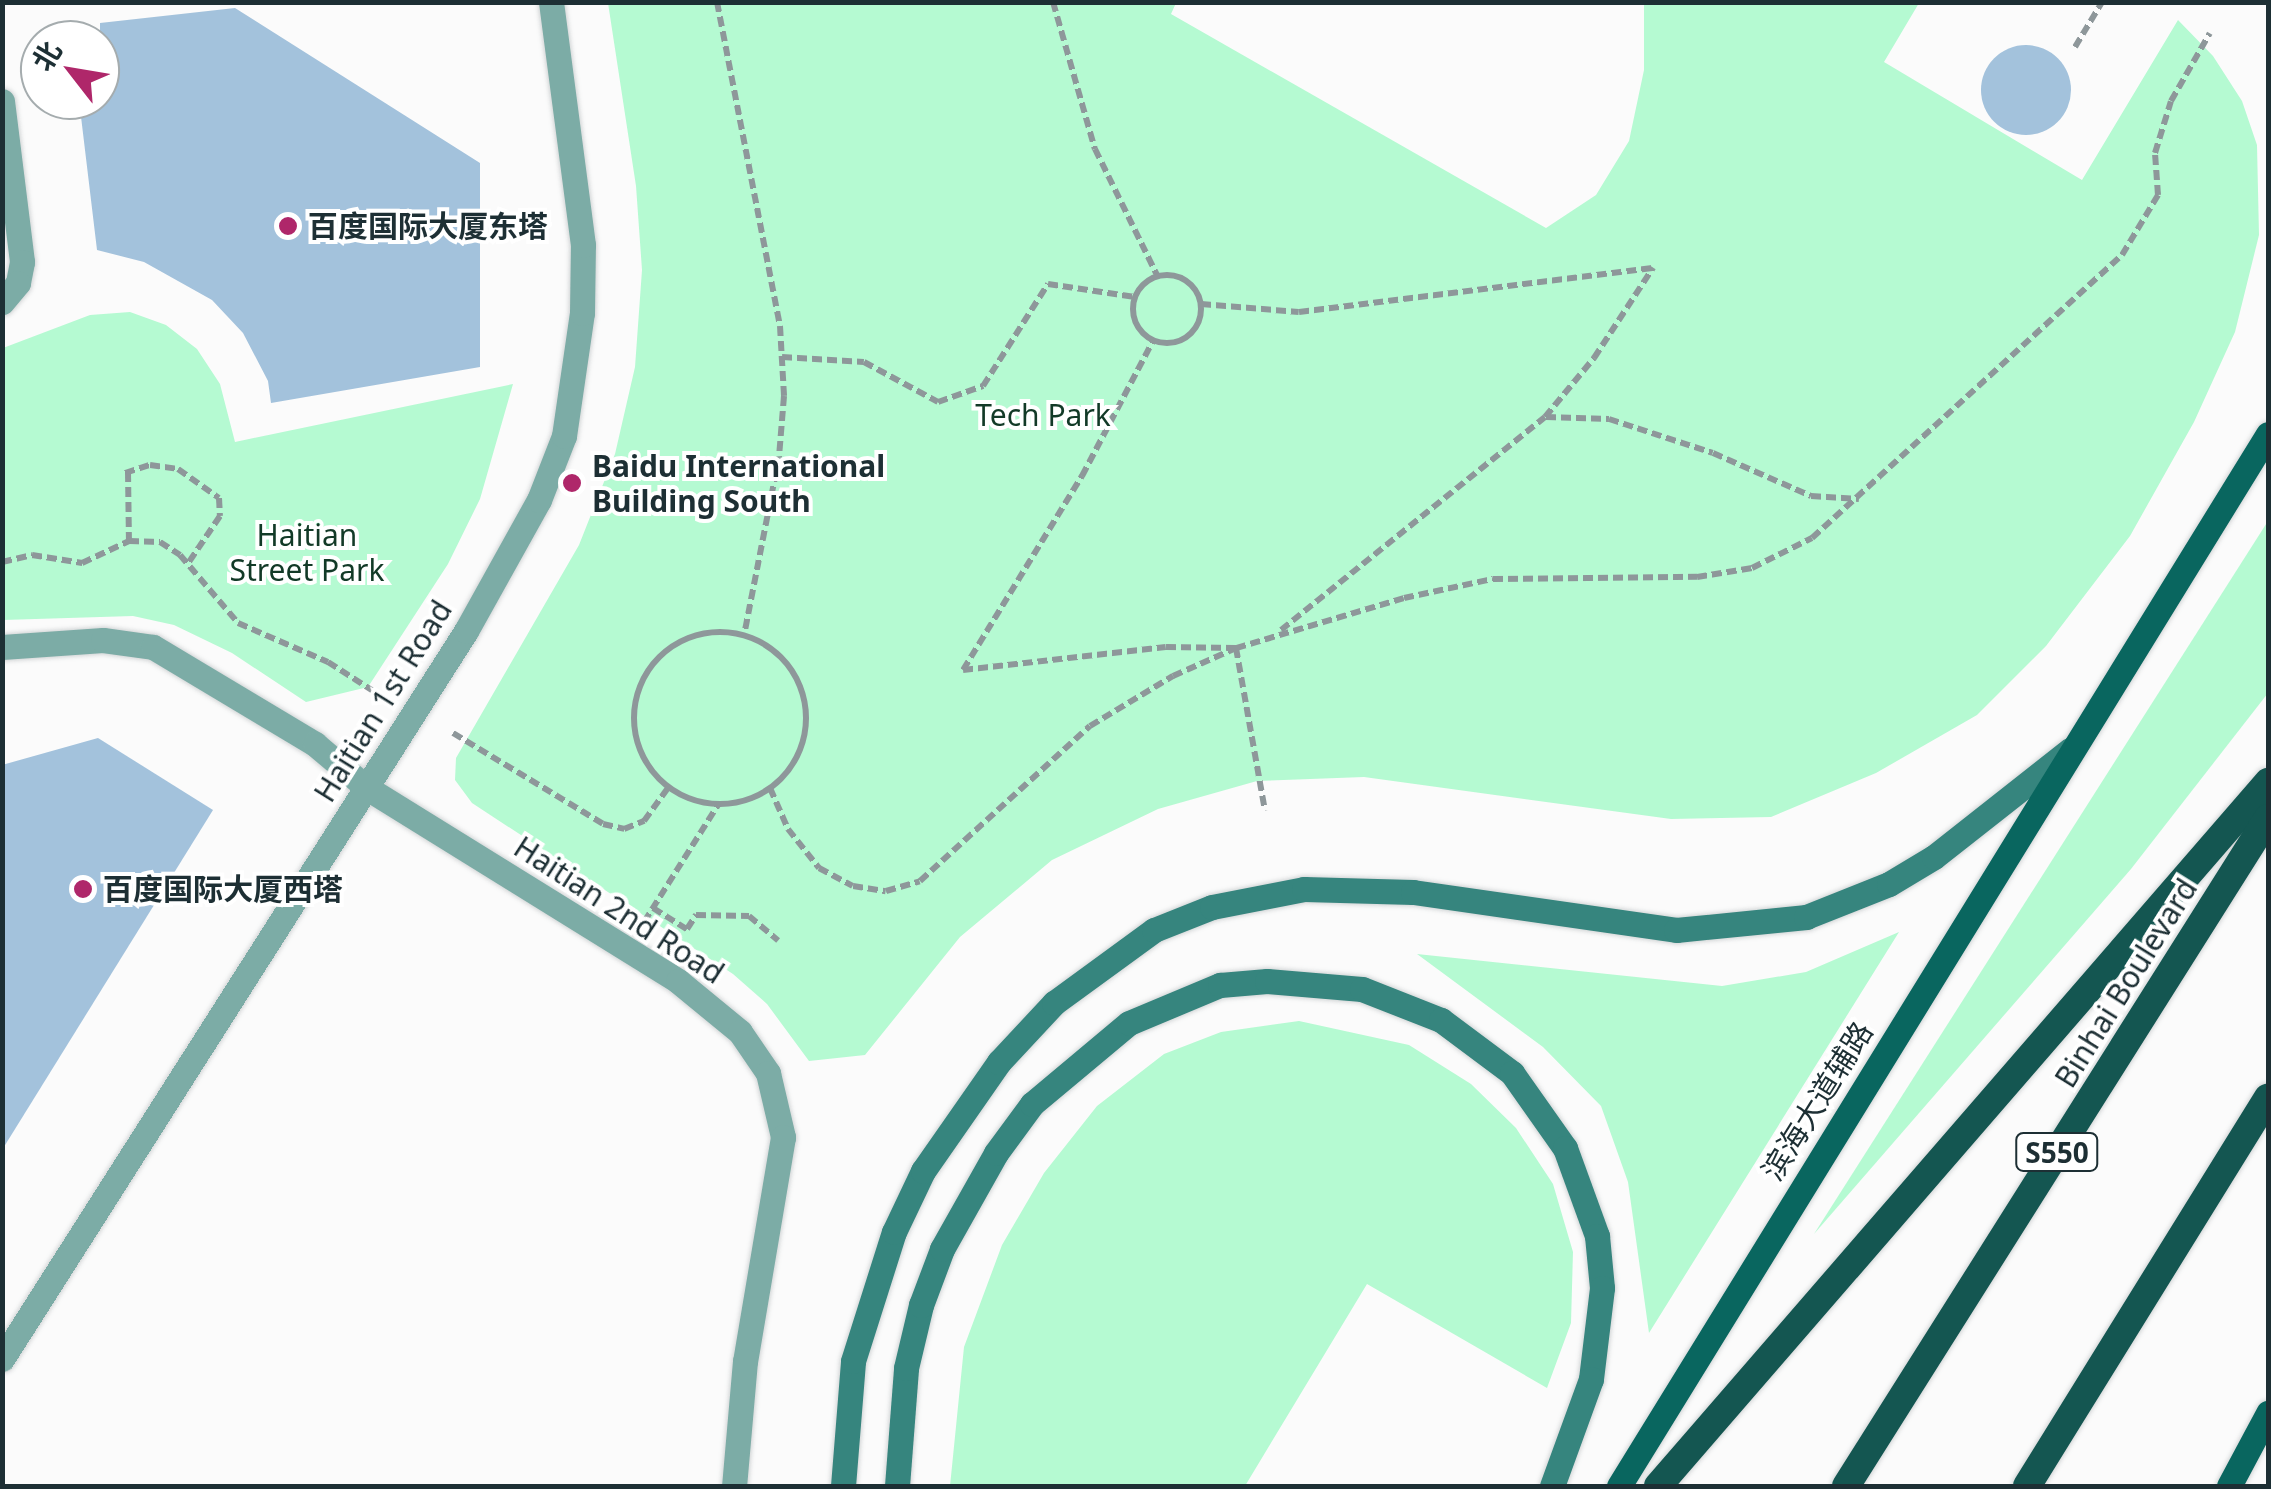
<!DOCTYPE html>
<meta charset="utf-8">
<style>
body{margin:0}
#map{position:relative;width:2271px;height:1489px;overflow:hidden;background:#fbfbfb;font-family:"Noto Sans","Noto Sans SC",sans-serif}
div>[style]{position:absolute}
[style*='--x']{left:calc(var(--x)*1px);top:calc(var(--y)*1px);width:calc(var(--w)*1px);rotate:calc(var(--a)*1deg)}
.green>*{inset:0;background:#b5fad2}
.building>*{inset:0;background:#a3c2dc}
.round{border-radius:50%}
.path>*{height:6px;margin-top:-3px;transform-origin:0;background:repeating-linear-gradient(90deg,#8e979a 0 10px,transparent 0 15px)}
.path>.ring{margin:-3px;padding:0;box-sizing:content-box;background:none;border:6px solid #8e979a;border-radius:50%}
.roads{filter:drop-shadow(0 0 2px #d3d6d7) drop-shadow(0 0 2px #d3d6d7)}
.minor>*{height:25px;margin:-12.5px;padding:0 12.5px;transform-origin:12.5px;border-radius:12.5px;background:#7caca6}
.tertiary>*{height:25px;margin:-12.5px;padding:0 12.5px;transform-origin:12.5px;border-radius:12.5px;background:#7caca6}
.secondary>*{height:25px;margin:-12.5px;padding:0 12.5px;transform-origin:12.5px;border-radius:12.5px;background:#36857e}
.primary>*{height:25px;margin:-12.5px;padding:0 12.5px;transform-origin:12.5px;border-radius:12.5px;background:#09665f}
.trunk>*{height:28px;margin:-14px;padding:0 14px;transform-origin:14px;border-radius:14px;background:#145651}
.dots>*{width:28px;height:28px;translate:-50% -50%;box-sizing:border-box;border:5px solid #fff;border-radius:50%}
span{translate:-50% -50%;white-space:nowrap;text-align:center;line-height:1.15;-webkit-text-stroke:8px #fff;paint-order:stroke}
.shield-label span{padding:2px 8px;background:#fff;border:2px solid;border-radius:8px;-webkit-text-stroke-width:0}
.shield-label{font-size:28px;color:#1d2f34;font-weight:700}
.poi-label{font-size:30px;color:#1d2f34;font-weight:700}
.left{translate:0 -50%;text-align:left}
.park-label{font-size:30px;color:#123a27}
.street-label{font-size:30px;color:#1d2f34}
.frame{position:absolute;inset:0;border:5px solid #1d2f34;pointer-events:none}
.north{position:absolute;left:20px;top:20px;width:100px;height:100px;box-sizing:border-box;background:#fff;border:2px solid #a5acae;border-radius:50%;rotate:301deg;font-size:28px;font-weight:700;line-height:40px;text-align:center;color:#1d2f34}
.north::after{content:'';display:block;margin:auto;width:35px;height:45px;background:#af276a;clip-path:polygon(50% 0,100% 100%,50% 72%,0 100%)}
</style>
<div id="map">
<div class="green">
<div style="clip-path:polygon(608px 3px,1176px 3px,1171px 14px,1546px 228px,1596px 195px,1629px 141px,1644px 70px,1644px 3px,1919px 3px,1884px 62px,2082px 180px,2178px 20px,2213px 56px,2242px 101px,2257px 145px,2259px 235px,2235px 332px,2194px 422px,2130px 536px,2046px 646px,1977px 715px,1876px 773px,1771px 817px,1671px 819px,1364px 777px,1257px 781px,1158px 809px,1052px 860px,960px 937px,865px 1055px,809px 1061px,767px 1004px,733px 974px,472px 803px,455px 780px,456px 758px,579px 545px,615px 454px,635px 367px,642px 270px,636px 186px)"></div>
<div style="clip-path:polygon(130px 312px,166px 325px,197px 349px,220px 384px,235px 442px,513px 384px,480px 499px,448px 564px,368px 687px,306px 702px,232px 653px,174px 625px,133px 616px,3px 620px,3px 348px,90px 315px)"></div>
<div style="clip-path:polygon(2268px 521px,2268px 693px,2131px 869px,1814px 1234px)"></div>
<div style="clip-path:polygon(1899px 932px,1649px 1333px,1628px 1182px,1601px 1106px,1543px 1047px,1417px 954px,1722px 986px,1806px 972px)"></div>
<div style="clip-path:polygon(1299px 1021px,1409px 1045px,1471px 1084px,1516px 1128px,1553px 1184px,1573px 1252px,1571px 1323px,1547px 1388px,1367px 1284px,1245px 1486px,950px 1486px,964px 1347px,1002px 1245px,1044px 1173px,1097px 1106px,1164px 1054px,1221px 1032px)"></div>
</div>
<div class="building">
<div style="clip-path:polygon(235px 8px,480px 163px,480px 367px,271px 403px,268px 381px,243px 333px,212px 300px,144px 262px,97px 250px,79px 100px,100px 100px,100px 23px)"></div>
<div class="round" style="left:1981px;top:45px;width:90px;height:90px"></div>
<div style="clip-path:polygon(98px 738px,213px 810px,2px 1150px,2px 765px)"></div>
</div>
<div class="path">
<div style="--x:717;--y:2;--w:330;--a:79"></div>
<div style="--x:780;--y:326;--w:70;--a:86.7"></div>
<div style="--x:784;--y:396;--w:61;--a:94.7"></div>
<div style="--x:779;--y:457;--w:181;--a:101.1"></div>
<div style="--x:1053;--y:2;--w:153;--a:74.1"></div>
<div style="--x:1095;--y:149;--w:143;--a:63.8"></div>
<div style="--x:2075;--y:47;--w:52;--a:-59"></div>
<div class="ring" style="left:1133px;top:275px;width:62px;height:62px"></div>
<div style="--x:1201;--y:304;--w:98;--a:4.7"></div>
<div style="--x:1299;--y:312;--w:356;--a:-7.1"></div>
<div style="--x:782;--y:357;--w:82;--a:3.5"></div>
<div style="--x:864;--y:362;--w:84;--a:28.4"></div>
<div style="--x:938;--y:402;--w:48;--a:-19.6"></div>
<div style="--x:983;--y:386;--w:121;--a:-57.5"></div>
<div style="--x:1048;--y:284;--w:88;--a:8.5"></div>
<div style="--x:1546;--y:417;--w:63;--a:1.8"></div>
<div style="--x:1609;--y:419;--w:109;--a:18.1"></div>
<div style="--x:1713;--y:453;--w:107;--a:23.7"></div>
<div style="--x:1811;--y:496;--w:48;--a:3.6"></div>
<div style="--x:128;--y:472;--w:69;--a:89.2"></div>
<div style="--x:125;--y:473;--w:26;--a:-18"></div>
<div style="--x:150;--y:465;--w:28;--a:8"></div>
<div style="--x:178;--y:469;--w:50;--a:35.3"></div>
<div style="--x:219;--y:498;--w:18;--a:87"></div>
<div style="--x:220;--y:516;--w:59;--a:124"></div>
<div style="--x:2;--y:562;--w:31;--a:-13"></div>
<div style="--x:32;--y:555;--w:51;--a:9.1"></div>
<div style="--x:82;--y:563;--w:52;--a:-25.1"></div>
<div style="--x:129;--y:541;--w:31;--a:2"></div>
<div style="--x:160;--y:542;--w:24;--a:33"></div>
<div style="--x:180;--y:555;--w:89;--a:49.5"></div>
<div style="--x:238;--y:623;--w:98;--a:23.4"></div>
<div style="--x:328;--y:662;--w:63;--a:32.7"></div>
<div style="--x:1281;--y:630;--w:339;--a:-38.9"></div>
<div style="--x:1545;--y:417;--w:77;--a:-50.3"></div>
<div style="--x:1594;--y:358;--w:108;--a:-56.8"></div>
<div class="ring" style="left:634px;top:632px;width:166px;height:166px"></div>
<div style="--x:963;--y:670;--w:204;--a:-6.5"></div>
<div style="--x:1166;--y:647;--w:70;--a:0.8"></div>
<div style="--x:1236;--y:648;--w:165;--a:79.9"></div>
<div style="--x:963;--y:670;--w:228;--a:-58.5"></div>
<div style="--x:1082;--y:476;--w:153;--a:-62.3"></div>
<div style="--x:453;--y:733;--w:175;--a:31.2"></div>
<div style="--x:603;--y:824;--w:22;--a:13"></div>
<div style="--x:624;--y:829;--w:22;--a:-22"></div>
<div style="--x:644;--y:821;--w:41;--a:-54"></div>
<div style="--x:770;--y:788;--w:45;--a:66.3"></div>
<div style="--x:788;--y:829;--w:50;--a:51.5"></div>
<div style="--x:819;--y:868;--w:38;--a:28"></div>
<div style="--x:853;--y:886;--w:33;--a:9"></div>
<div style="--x:886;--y:891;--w:35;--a:-16"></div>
<div style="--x:920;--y:881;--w:230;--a:-42.4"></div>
<div style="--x:1090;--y:726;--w:97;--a:-31.1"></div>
<div style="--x:1173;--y:676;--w:69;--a:-24"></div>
<div style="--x:1236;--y:648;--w:175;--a:-16.6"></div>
<div style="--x:1404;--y:598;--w:91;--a:-12.1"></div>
<div style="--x:1493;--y:579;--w:204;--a:-0.6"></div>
<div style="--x:1697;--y:577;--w:56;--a:-9.3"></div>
<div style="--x:1752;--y:568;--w:67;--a:-26.6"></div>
<div style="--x:1812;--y:538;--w:420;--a:-42.4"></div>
<div style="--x:2122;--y:255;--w:70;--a:-59"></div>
<div style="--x:2158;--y:195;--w:42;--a:-94.1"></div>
<div style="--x:2155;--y:153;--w:54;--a:-72.9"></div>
<div style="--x:2171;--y:101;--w:78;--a:-60.2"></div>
<div style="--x:653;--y:908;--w:40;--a:32"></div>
<div style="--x:687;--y:929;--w:17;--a:-57"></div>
<div style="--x:696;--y:915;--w:53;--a:1.1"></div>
<div style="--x:749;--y:916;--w:38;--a:40"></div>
<div style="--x:644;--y:922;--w:138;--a:-57.7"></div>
</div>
<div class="roads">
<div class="minor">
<div style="--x:2;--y:101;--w:162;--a:82.9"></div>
<div style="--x:22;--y:262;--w:21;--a:101"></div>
<div style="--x:18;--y:283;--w:25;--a:130"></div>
<div style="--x:2;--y:647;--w:101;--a:-4"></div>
<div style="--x:103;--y:640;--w:50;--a:8"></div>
<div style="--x:153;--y:647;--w:189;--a:30.9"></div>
<div style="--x:315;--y:744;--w:68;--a:40.2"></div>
</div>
<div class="tertiary">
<div style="--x:367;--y:788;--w:366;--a:31.8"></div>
<div style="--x:678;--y:981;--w:80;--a:39.4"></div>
<div style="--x:740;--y:1032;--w:50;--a:55.7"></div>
<div style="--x:768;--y:1073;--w:66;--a:76.8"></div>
<div style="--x:783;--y:1137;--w:227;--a:99.6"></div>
<div style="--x:745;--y:1361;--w:125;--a:95"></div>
<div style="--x:2;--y:1359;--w:863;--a:-57.49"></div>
<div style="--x:466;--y:631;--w:150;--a:-60.9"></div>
<div style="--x:539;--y:500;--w:69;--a:-68.7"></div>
<div style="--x:564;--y:436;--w:124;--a:-81.7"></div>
<div style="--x:582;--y:313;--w:68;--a:-89.2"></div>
<div style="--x:583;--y:245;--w:245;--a:-97.5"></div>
</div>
<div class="secondary">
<div style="--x:843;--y:1486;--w:125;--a:-85.4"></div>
<div style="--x:853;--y:1361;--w:135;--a:-72.4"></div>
<div style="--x:894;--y:1232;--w:68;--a:-64.6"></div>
<div style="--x:923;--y:1171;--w:133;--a:-55.1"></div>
<div style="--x:999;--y:1062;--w:81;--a:-47"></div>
<div style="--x:1054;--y:1003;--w:124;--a:-36.1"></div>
<div style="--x:1154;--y:930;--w:62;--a:-21.6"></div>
<div style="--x:1212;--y:907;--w:94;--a:-11.1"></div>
<div style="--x:1304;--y:889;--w:109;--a:1.6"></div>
<div style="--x:1413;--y:892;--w:266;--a:8.2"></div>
<div style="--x:1676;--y:930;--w:131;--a:-5.7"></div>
<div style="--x:1806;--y:917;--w:89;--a:-21.7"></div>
<div style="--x:1889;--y:884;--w:52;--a:-31"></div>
<div style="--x:1934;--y:857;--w:174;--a:-38.2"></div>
<div style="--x:897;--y:1486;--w:118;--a:-85.6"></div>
<div style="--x:906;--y:1368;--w:65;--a:-76.6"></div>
<div style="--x:921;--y:1305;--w:60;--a:-69.4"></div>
<div style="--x:942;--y:1249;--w:110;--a:-60.6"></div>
<div style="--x:996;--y:1153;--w:61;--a:-53.7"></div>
<div style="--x:1032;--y:1104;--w:126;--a:-39.9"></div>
<div style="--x:1129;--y:1023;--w:99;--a:-22.7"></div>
<div style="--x:1220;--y:985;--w:47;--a:-4.9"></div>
<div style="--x:1267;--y:981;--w:95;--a:4.8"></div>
<div style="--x:1362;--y:989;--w:85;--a:21.4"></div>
<div style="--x:1441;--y:1020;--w:89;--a:36.7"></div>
<div style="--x:1512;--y:1073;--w:92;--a:54.8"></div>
<div style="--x:1565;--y:1148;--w:94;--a:70"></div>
<div style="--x:1597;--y:1236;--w:52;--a:84.5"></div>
<div style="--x:1602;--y:1288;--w:92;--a:96.9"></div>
<div style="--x:1591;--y:1379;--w:114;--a:110"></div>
</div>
<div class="primary">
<div style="--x:1619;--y:1486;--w:1236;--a:-58.33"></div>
<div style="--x:2229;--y:1486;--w:83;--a:-61.9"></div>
</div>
<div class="trunk">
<div style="--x:1658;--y:1486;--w:932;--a:-49.09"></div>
<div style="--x:1846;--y:1486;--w:790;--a:-57.72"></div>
<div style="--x:2027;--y:1486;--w:457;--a:-58.2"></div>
</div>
</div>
<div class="dots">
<div style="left:288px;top:226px;background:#af276a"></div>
<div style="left:572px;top:483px;background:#af276a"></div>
<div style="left:83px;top:889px;background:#af276a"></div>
</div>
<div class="shield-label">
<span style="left:2057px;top:1152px">S550</span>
</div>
<div class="poi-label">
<span class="left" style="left:308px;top:226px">百度国际大厦东塔</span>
<span class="left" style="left:592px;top:483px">Baidu International<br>Building South</span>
<span class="left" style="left:103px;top:889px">百度国际大厦西塔</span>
</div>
<div class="park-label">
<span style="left:1043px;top:415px">Tech Park</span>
<span style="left:307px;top:552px">Haitian<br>Street Park</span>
</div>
<div class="street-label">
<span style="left:383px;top:701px;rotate:-58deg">Haitian 1st Road</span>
<span style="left:619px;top:910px;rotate:33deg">Haitian 2nd Road</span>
<span style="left:2126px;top:983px;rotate:-58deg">Binhai Boulevard</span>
<span style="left:1817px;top:1101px;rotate:-58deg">滨海大道辅路</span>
</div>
<div class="frame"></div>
<div class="north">北</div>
</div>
